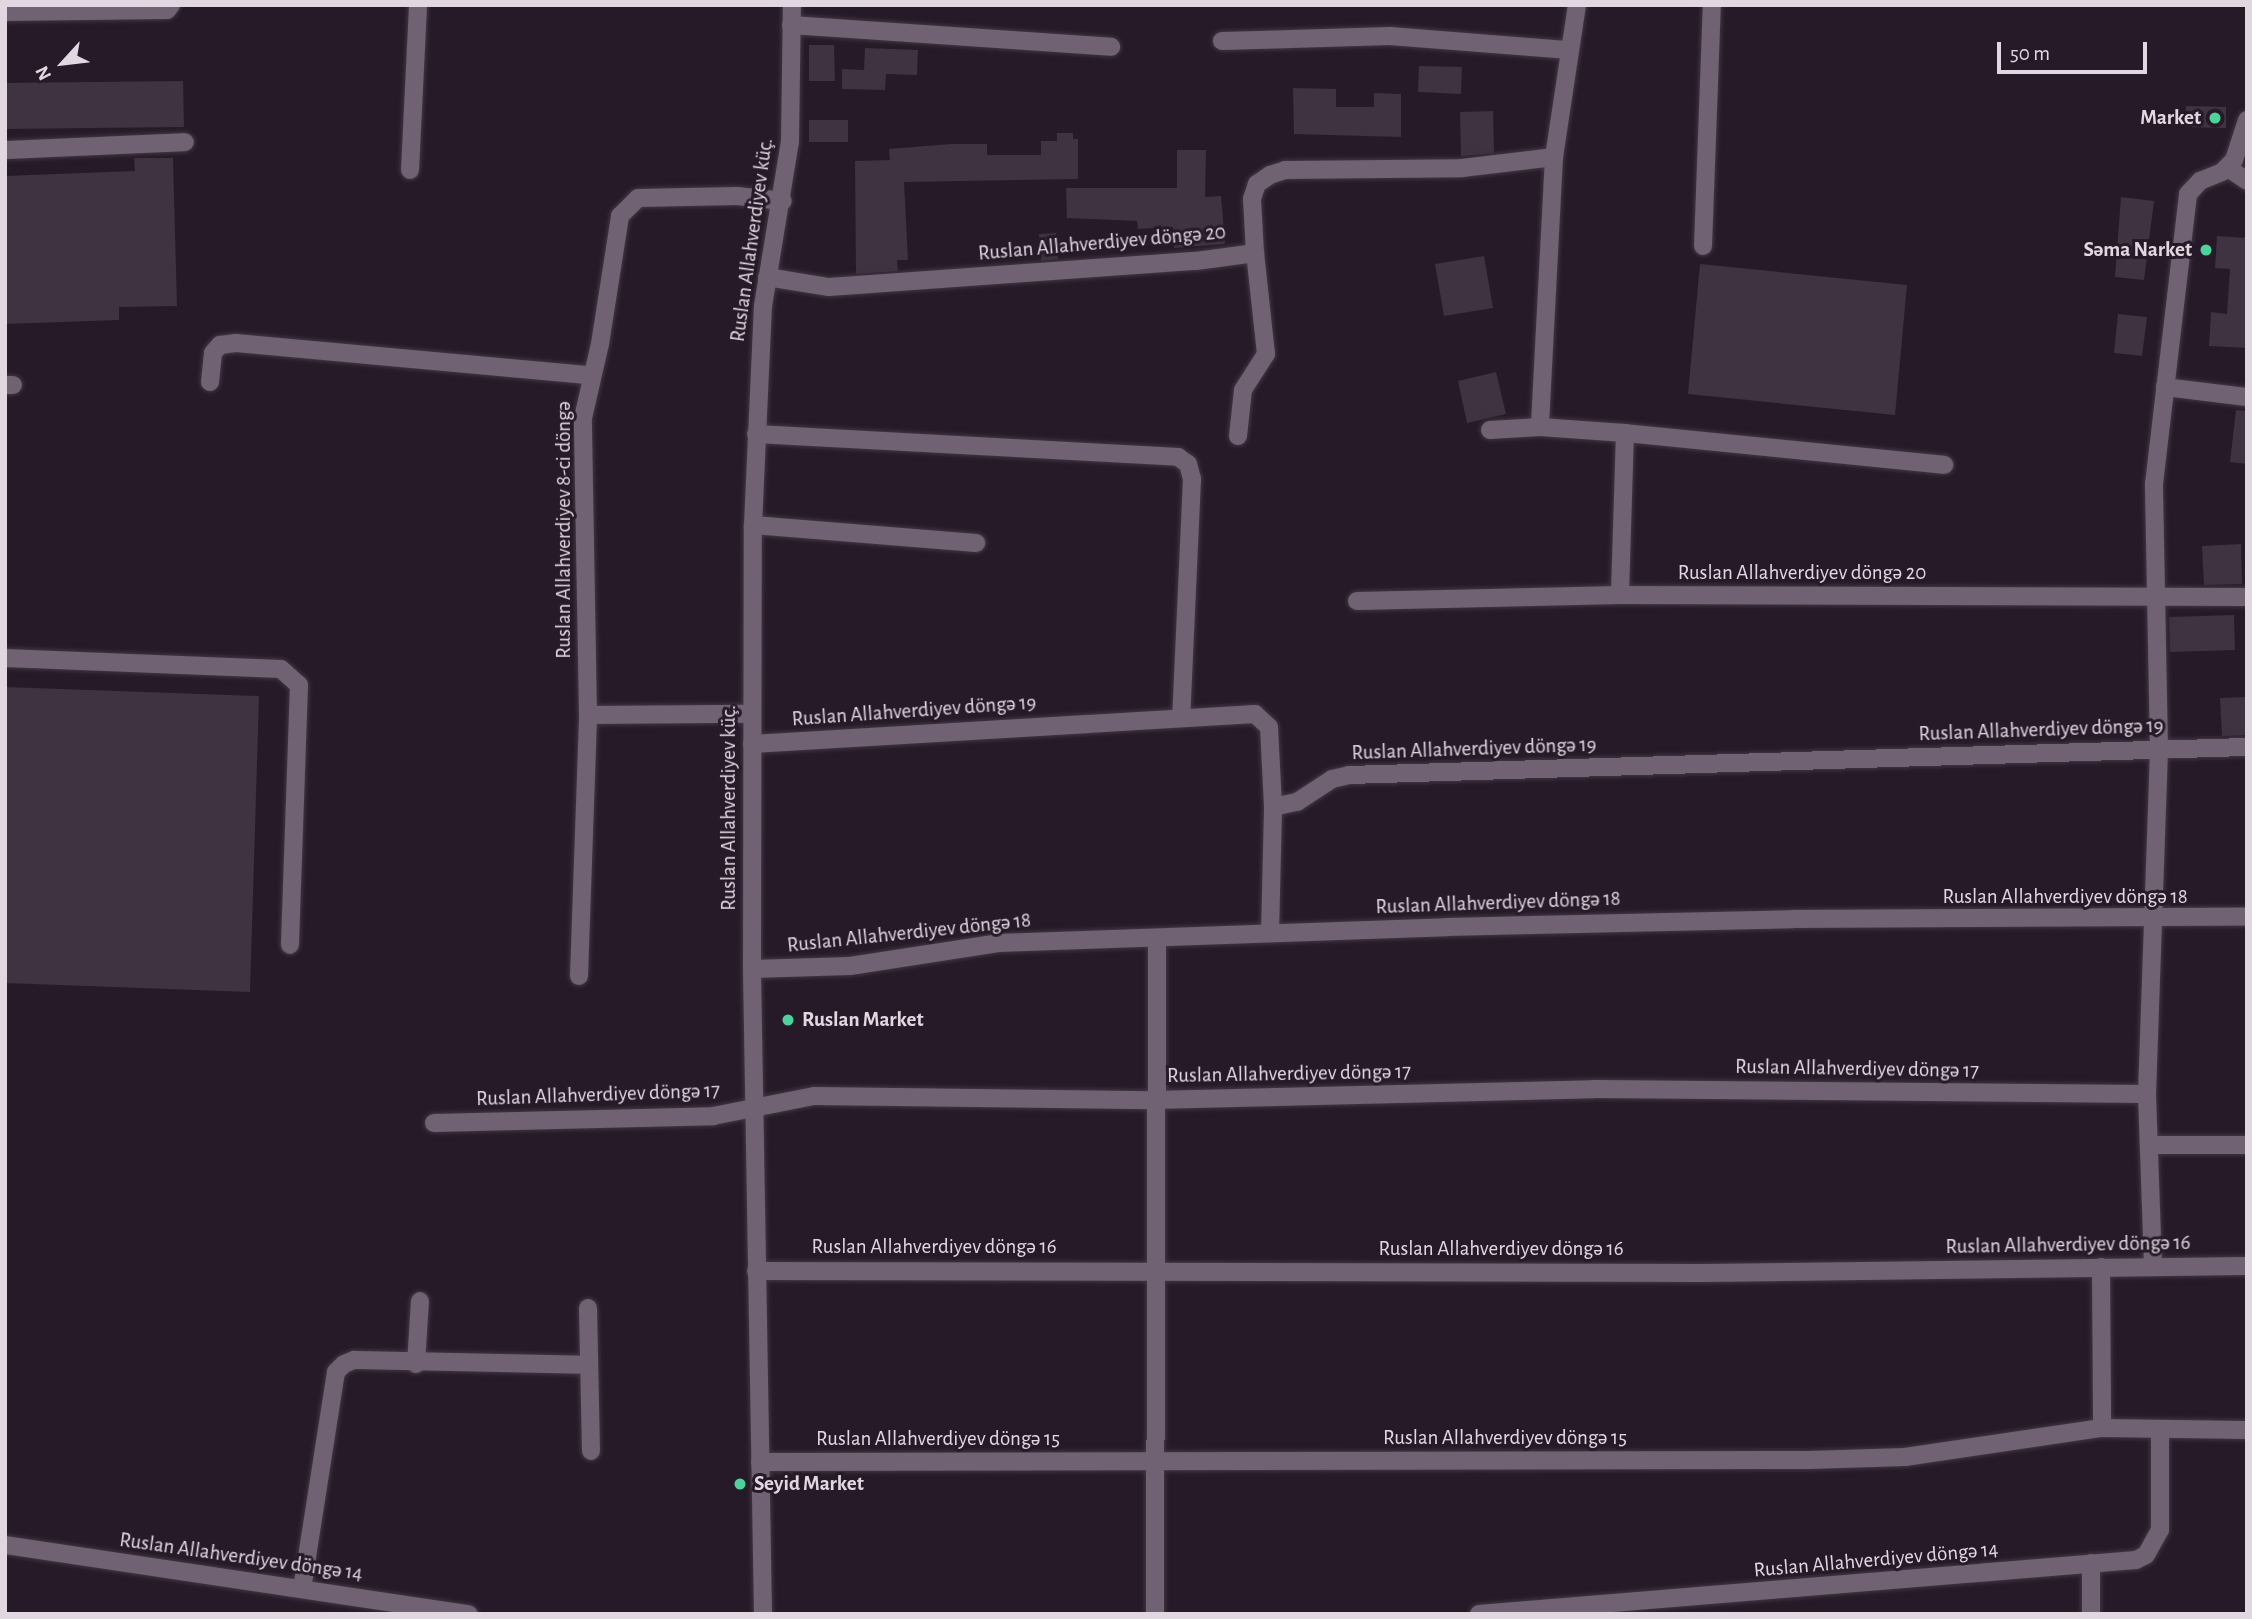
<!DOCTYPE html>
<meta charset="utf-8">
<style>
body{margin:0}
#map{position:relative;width:2252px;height:1619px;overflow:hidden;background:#261a28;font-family:"Alegreya Sans",sans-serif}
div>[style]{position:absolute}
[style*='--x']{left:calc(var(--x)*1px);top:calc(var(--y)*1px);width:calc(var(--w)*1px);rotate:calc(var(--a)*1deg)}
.building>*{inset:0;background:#3f3241}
.roads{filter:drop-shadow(0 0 2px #413742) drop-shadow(0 0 2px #413742)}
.minor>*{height:18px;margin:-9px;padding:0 9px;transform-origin:9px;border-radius:9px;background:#706272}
.dots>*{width:19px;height:19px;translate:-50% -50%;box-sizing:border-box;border:4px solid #261a28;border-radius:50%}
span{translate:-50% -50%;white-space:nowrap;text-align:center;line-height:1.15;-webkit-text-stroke:6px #261a28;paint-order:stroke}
.poi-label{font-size:21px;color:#e0d7e1;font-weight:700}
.right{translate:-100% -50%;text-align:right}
.left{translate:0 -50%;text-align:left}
.street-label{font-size:21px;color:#e0d7e1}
.frame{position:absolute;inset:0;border:7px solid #e0d7e1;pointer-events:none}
.north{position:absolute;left:28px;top:28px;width:70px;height:70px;-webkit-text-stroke:5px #261a28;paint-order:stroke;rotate:243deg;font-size:19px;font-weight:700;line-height:28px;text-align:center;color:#e0d7e1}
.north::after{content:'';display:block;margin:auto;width:24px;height:32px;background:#e0d7e1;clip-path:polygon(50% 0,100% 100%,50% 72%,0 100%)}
.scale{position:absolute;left:1997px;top:42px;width:150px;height:32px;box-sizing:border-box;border:4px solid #e0d7e1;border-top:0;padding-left:9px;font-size:21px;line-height:24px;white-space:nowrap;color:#e0d7e1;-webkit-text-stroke:5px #261a28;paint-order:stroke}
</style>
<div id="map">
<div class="building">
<div style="clip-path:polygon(809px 45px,834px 45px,835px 81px,809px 81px)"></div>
<div style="clip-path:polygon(865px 48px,918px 50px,917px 75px,886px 74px,885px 90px,842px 89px,842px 69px,864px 70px)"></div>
<div style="clip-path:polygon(1419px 66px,1462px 67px,1461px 94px,1418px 92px)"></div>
<div style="clip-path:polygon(183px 81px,184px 127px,5px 129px,5px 83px)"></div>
<div style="clip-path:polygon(1293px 88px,1336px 89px,1336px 107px,1374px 107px,1374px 93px,1401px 94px,1401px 137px,1294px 134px)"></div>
<div style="clip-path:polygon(2186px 106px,2226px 107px,2226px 128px,2185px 127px)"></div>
<div style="clip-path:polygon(1493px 111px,1494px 153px,1461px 156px,1460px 112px)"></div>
<div style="clip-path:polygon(809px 120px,848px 120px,848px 142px,809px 142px)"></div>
<div style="clip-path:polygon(1057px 133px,1073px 133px,1073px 139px,1078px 139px,1078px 179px,904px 182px,908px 260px,897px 260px,898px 271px,856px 274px,855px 161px,890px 160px,889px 149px,951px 144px,987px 144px,987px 155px,1041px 155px,1041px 141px,1057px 141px)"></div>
<div style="clip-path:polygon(1177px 150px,1206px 150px,1205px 197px,1221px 196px,1225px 244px,1174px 248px,1173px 227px,1138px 229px,1137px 221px,1067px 218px,1066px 188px,1177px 188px)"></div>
<div style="clip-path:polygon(134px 158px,173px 158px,177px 306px,119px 307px,119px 320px,5px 324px,5px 176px,135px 171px)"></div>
<div style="clip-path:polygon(2121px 197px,2154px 201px,2144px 280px,2115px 277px)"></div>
<div style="clip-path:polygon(1056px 233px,1058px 259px,1041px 261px,1039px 234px)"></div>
<div style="clip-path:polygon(2217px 236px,2247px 238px,2247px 348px,2209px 346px,2211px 312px,2227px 314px,2230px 269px,2215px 268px)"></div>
<div style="clip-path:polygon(1484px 256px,1493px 308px,1444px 316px,1435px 264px)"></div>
<div style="clip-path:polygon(1700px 264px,1907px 285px,1895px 415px,1688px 394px)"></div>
<div style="clip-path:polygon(2118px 314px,2147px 317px,2142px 356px,2114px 353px)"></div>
<div style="clip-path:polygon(1496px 372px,1506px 414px,1467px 423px,1458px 381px)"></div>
<div style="clip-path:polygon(2236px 410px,2247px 411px,2247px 464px,2230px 462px)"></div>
<div style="clip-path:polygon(2241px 544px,2242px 584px,2204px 585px,2202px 546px)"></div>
<div style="clip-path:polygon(2234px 615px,2235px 650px,2170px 652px,2169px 617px)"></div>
<div style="clip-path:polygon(5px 687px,259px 696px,250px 992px,5px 983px)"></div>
<div style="clip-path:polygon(2247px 697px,2247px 735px,2222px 736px,2220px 698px)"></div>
</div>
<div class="roads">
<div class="minor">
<div style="--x:5;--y:12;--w:162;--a:-0.7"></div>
<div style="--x:167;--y:10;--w:6;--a:-51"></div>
<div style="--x:791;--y:25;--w:321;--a:3.9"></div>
<div style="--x:1222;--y:41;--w:168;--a:-1.7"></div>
<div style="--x:1390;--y:36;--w:180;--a:4.5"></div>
<div style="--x:5;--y:150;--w:180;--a:-2.5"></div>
<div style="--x:1554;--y:157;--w:270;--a:93"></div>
<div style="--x:1540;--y:427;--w:85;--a:4"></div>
<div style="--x:1625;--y:433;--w:162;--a:91.8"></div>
<div style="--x:2228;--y:168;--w:23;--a:34"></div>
<div style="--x:410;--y:170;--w:165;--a:-87.2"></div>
<div style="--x:1703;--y:246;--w:241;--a:-87.9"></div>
<div style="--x:767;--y:277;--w:63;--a:9.2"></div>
<div style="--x:829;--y:287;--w:368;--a:-4.1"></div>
<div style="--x:1196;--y:261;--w:60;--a:-7.7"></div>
<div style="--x:1255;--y:253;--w:54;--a:-93.2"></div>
<div style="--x:1252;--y:199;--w:16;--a:-72"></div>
<div style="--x:1257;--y:184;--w:16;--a:-35"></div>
<div style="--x:1270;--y:175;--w:16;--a:-18"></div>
<div style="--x:1285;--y:170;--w:177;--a:-0.6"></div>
<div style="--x:1462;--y:168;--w:93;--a:-6.8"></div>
<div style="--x:1554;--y:157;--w:154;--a:-81.4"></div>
<div style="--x:210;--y:382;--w:29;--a:-84"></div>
<div style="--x:213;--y:353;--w:11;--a:-49"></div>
<div style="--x:220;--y:345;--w:16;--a:-7"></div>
<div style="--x:236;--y:343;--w:355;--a:5.2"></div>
<div style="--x:5;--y:385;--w:8;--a:0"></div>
<div style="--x:2165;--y:387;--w:83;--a:7"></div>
<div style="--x:1490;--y:430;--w:50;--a:-3.4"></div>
<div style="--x:1625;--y:433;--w:321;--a:5.7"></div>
<div style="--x:756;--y:434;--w:423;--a:3.1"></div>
<div style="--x:1178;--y:457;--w:12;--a:35"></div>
<div style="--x:1188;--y:464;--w:16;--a:75"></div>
<div style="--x:1192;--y:479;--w:238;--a:92.6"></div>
<div style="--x:1238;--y:436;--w:46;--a:-83.8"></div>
<div style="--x:1243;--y:390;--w:43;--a:-57.4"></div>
<div style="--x:1266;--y:354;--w:102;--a:-96.2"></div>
<div style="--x:753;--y:525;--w:224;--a:4.6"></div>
<div style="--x:1357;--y:601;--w:263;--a:-1.3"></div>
<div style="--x:1620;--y:595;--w:627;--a:0.18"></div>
<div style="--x:5;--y:658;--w:276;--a:2.3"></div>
<div style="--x:281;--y:669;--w:24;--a:42"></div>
<div style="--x:299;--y:685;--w:260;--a:92"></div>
<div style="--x:588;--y:715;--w:163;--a:-0.4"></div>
<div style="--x:752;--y:744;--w:504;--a:-3.41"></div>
<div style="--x:1255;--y:714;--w:19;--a:43"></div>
<div style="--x:1269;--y:727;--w:80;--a:87.1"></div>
<div style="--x:1273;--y:807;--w:25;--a:-12"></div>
<div style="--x:1297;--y:802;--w:42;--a:-33.3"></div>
<div style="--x:1332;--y:779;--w:17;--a:-13"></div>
<div style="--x:1349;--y:775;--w:898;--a:-1.79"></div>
<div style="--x:1270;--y:933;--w:126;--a:-88.6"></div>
<div style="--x:752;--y:969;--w:98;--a:-1.8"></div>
<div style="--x:850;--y:966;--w:150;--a:-8.8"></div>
<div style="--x:998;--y:943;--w:448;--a:-2"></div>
<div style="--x:1446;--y:927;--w:347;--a:-1.3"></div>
<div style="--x:1793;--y:919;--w:454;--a:-0.3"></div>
<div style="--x:579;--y:976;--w:261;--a:-88"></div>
<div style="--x:588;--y:715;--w:297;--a:-91"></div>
<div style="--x:583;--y:418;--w:76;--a:-77.1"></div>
<div style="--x:600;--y:344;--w:130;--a:-81.1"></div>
<div style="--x:620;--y:216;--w:25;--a:-45"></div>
<div style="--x:638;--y:198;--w:99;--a:-1.2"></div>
<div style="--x:737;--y:196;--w:46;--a:6.2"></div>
<div style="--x:434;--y:1123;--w:279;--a:-1.4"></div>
<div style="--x:713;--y:1116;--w:103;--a:-11.2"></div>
<div style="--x:814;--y:1096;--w:340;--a:0.7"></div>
<div style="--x:1154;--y:1100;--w:439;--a:-1.4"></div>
<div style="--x:1593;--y:1089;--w:554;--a:0.52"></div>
<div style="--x:2149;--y:1145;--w:98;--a:0"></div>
<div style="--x:2153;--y:1266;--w:172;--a:-92"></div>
<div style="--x:2147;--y:1094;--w:345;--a:-88"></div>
<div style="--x:2159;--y:749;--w:265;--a:-91.1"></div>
<div style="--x:2154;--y:484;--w:292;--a:-83.3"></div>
<div style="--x:2188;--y:194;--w:18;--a:-47"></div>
<div style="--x:2200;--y:181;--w:24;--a:-22"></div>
<div style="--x:2222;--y:172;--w:17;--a:-45"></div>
<div style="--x:2234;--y:160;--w:42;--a:-72"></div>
<div style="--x:2101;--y:1267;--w:161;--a:89.6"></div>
<div style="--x:756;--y:1271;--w:947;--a:0.12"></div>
<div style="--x:1703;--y:1273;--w:544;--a:-0.74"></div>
<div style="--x:588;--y:1308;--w:143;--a:88.8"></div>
<div style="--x:416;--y:1364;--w:63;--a:-86.4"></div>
<div style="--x:760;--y:1462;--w:1049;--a:-0.11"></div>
<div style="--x:1809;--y:1460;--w:96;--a:-1.8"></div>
<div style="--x:1905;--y:1457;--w:199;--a:-8.4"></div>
<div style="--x:2102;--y:1428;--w:145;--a:0.8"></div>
<div style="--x:5;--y:1545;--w:469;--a:8.5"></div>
<div style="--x:302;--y:1589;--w:220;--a:-81.1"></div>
<div style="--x:336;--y:1372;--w:11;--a:-45"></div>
<div style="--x:344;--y:1364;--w:11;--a:-22"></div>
<div style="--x:354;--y:1360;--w:233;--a:1.2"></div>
<div style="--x:763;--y:1614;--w:645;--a:-90.98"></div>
<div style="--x:752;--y:969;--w:444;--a:-89.9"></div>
<div style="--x:753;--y:525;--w:219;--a:-87.4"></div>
<div style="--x:763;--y:306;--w:166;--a:-80.7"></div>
<div style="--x:790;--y:142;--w:137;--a:-89.2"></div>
<div style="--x:1155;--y:1614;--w:676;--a:-89.83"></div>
<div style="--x:1479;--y:1614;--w:659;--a:-4.7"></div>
<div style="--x:2136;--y:1560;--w:11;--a:-27"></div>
<div style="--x:2146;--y:1555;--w:29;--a:-61"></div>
<div style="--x:2160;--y:1530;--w:100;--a:-90"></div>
<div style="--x:2091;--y:1614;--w:51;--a:-90"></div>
</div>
</div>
<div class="dots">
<div style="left:2215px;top:118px;background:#4cd39b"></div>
<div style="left:2206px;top:250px;background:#4cd39b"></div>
<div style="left:788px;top:1020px;background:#4cd39b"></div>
<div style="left:740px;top:1484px;background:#4cd39b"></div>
</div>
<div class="poi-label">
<span class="right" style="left:2201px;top:118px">Market</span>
<span class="right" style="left:2192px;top:250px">Səma Narket</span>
<span class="left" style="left:802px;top:1020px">Ruslan Market</span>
<span class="left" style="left:754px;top:1484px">Seyid Market</span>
</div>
<div class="street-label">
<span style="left:752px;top:240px;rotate:-82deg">Ruslan Allahverdiyev küç.</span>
<span style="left:1102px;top:243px;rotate:-5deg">Ruslan Allahverdiyev döngə 20</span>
<span style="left:564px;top:530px;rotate:-90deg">Ruslan Allahverdiyev 8-ci döngə</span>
<span style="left:1802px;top:573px">Ruslan Allahverdiyev döngə 20</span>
<span style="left:914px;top:711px;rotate:-4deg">Ruslan Allahverdiyev döngə 19</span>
<span style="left:2041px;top:730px;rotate:-2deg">Ruslan Allahverdiyev döngə 19</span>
<span style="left:1474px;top:749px;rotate:-2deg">Ruslan Allahverdiyev döngə 19</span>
<span style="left:729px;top:808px;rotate:-90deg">Ruslan Allahverdiyev küç.</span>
<span style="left:2065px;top:897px">Ruslan Allahverdiyev döngə 18</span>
<span style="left:1498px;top:903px;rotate:-2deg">Ruslan Allahverdiyev döngə 18</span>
<span style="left:909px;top:933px;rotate:-6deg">Ruslan Allahverdiyev döngə 18</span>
<span style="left:1857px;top:1069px;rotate:1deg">Ruslan Allahverdiyev döngə 17</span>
<span style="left:1289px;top:1074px;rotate:-1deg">Ruslan Allahverdiyev döngə 17</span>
<span style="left:598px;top:1095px;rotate:-2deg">Ruslan Allahverdiyev döngə 17</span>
<span style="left:2068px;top:1245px;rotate:-1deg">Ruslan Allahverdiyev döngə 16</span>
<span style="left:934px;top:1247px">Ruslan Allahverdiyev döngə 16</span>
<span style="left:1501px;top:1249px">Ruslan Allahverdiyev döngə 16</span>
<span style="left:1505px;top:1438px">Ruslan Allahverdiyev döngə 15</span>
<span style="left:938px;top:1439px">Ruslan Allahverdiyev döngə 15</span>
<span style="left:241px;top:1557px;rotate:8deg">Ruslan Allahverdiyev döngə 14</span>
<span style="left:1876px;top:1560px;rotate:-5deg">Ruslan Allahverdiyev döngə 14</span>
</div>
<div class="frame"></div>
<div class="north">N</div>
<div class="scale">50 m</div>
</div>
